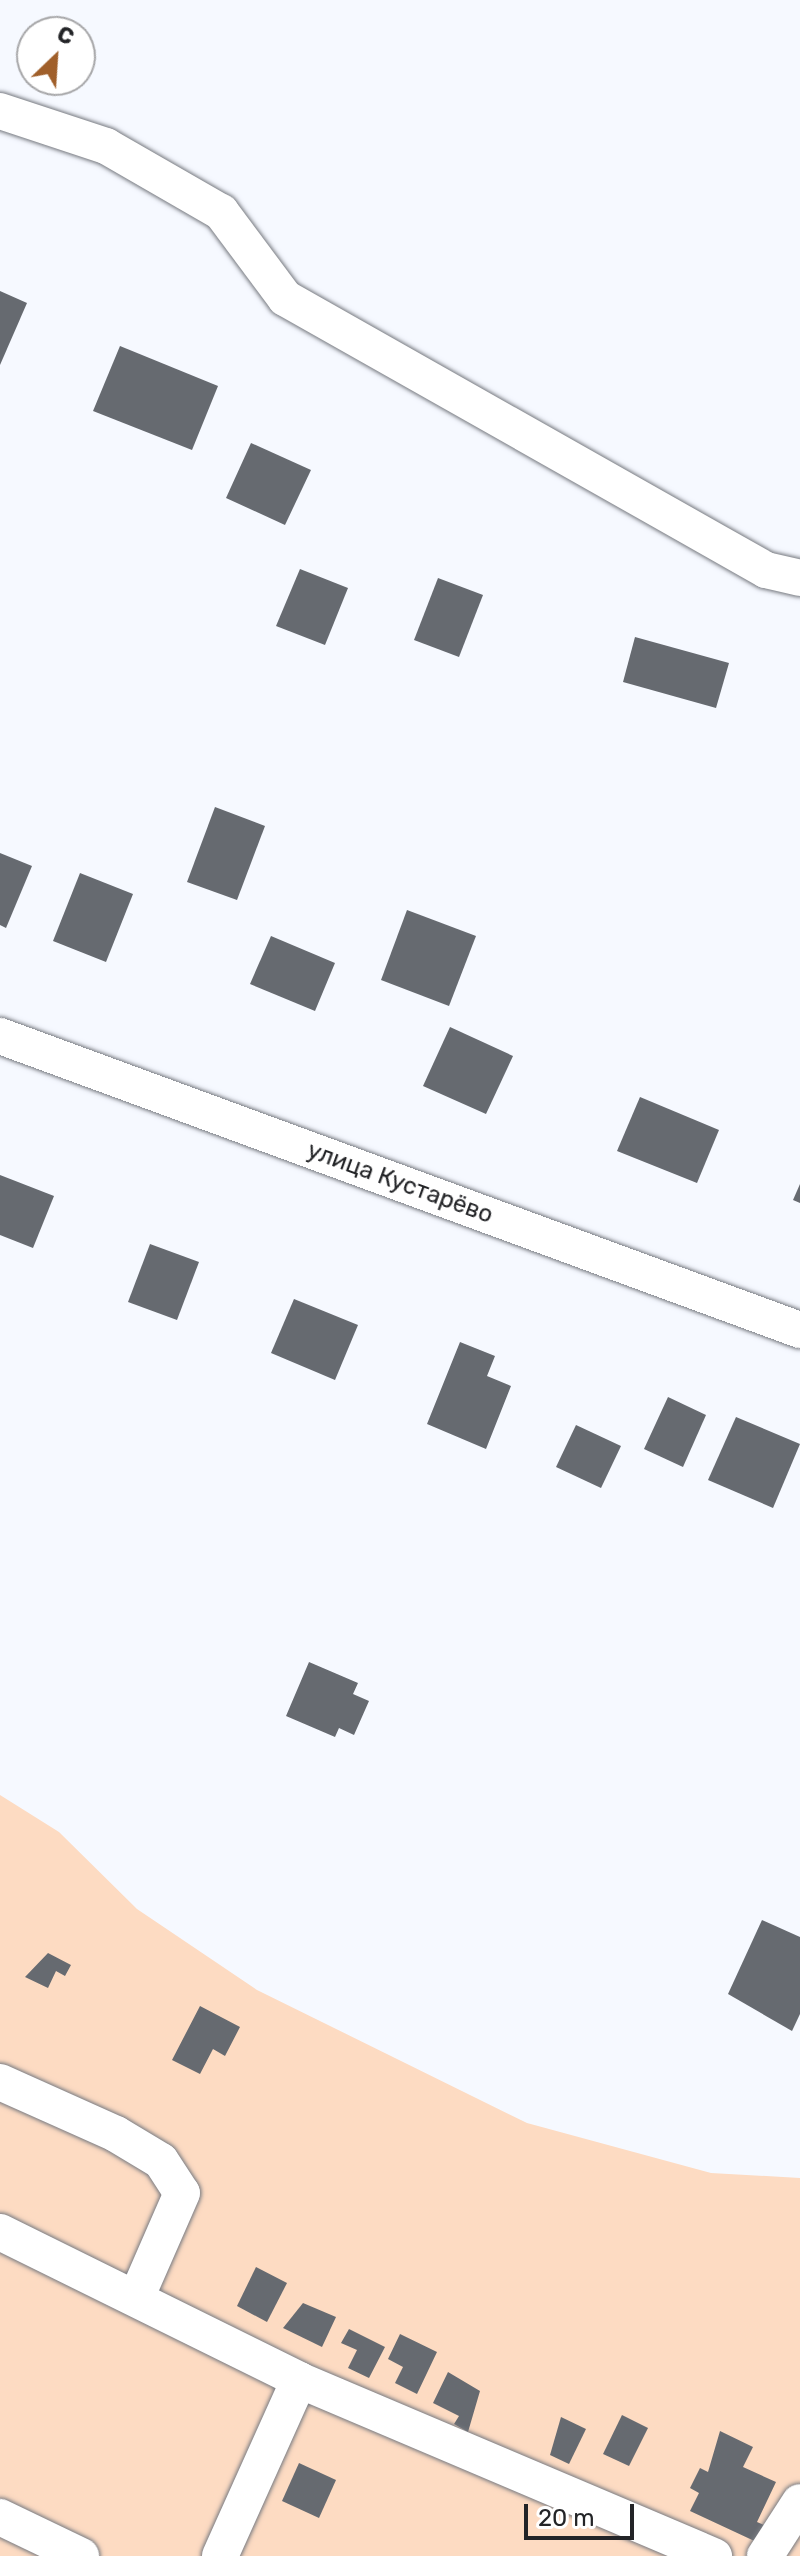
<!DOCTYPE html>
<meta charset="utf-8">
<style>
body{margin:0}
#map{position:relative;width:800px;height:2556px;overflow:hidden;background:#f6f9ff;font-family:Rubik,sans-serif}
div>[style]{position:absolute}
[style*='--x']{left:calc(var(--x)*1px);top:calc(var(--y)*1px);width:calc(var(--w)*1px);rotate:calc(var(--a)*1deg)}
.green>*{inset:0;background:#fddbc2}
.building>*{inset:0;background:#666a70}
.roads{filter:drop-shadow(0 0 2px #777a81) drop-shadow(0 0 2px #777a81)}
.street>*{height:36px;margin:-18px;padding:0 18px;transform-origin:18px;border-radius:18px;background:#fff}
span{translate:-50% -50%;white-space:nowrap;text-align:center;line-height:1.15;-webkit-text-stroke:8px #fff;paint-order:stroke}
.street-label{font-size:24px;color:#232427}
.north{position:absolute;left:16px;top:16px;width:80px;height:80px;box-sizing:border-box;background:#fff;border:2px solid #a7a7a9;border-radius:50%;rotate:25deg;font-size:22px;font-weight:700;line-height:32px;text-align:center;color:#232427}
.north::after{content:'';display:block;margin:auto;width:28px;height:36px;background:#a05f2a;clip-path:polygon(50% 0,100% 100%,50% 72%,0 100%)}
.scale{position:absolute;left:524px;top:2504px;width:110px;height:36px;box-sizing:border-box;border:4px solid #232427;border-top:0;padding-left:10px;font-size:24px;line-height:28px;white-space:nowrap;color:#232427;-webkit-text-stroke:6px #fff;paint-order:stroke}
</style>
<div id="map">
<div class="green">
<div style="clip-path:polygon(0 1795px,59px 1832px,137px 1909px,257px 1990px,527px 2123px,711px 2173px,800px 2178px,800px 2556px,0 2556px)"></div>
</div>
<div class="building">
<div style="clip-path:polygon(0 291px,27px 303px,0 365px)"></div>
<div style="clip-path:polygon(120px 346px,218px 386px,192px 450px,93px 411px)"></div>
<div style="clip-path:polygon(251px 443px,311px 470px,285px 525px,226px 498px)"></div>
<div style="clip-path:polygon(300px 569px,348px 588px,325px 645px,276px 626px)"></div>
<div style="clip-path:polygon(438px 578px,483px 595px,459px 657px,414px 640px)"></div>
<div style="clip-path:polygon(635px 637px,729px 663px,716px 708px,623px 682px)"></div>
<div style="clip-path:polygon(215px 807px,265px 826px,237px 900px,187px 882px)"></div>
<div style="clip-path:polygon(0 853px,32px 866px,6px 928px,0 925px)"></div>
<div style="clip-path:polygon(80px 873px,133px 894px,106px 962px,53px 941px)"></div>
<div style="clip-path:polygon(407px 910px,476px 936px,449px 1006px,381px 980px)"></div>
<div style="clip-path:polygon(271px 936px,335px 963px,315px 1011px,250px 984px)"></div>
<div style="clip-path:polygon(450px 1027px,513px 1056px,486px 1114px,423px 1086px)"></div>
<div style="clip-path:polygon(640px 1097px,719px 1130px,697px 1183px,617px 1151px)"></div>
<div style="clip-path:polygon(0 1175px,54px 1196px,33px 1248px,0 1235px)"></div>
<div style="clip-path:polygon(800px 1184px,800px 1203px,793px 1200px)"></div>
<div style="clip-path:polygon(150px 1244px,199px 1262px,177px 1320px,128px 1302px)"></div>
<div style="clip-path:polygon(294px 1299px,358px 1325px,335px 1380px,271px 1353px)"></div>
<div style="clip-path:polygon(460px 1342px,495px 1356px,487px 1376px,511px 1386px,486px 1449px,427px 1424px)"></div>
<div style="clip-path:polygon(668px 1397px,706px 1415px,683px 1467px,644px 1449px)"></div>
<div style="clip-path:polygon(736px 1417px,800px 1444px,773px 1508px,708px 1480px)"></div>
<div style="clip-path:polygon(576px 1425px,621px 1446px,601px 1488px,556px 1467px)"></div>
<div style="clip-path:polygon(309px 1662px,358px 1683px,353px 1694px,369px 1701px,354px 1735px,339px 1728px,335px 1737px,286px 1716px)"></div>
<div style="clip-path:polygon(762px 1920px,800px 1937px,800px 2014px,792px 2031px,728px 1994px)"></div>
<div style="clip-path:polygon(48px 1953px,71px 1965px,65px 1976px,56px 1971px,48px 1988px,25px 1977px)"></div>
<div style="clip-path:polygon(200px 2006px,240px 2027px,225px 2056px,213px 2049px,200px 2074px,172px 2060px)"></div>
<div style="clip-path:polygon(256px 2267px,287px 2283px,267px 2322px,237px 2306px)"></div>
<div style="clip-path:polygon(303px 2303px,336px 2317px,322px 2347px,283px 2328px)"></div>
<div style="clip-path:polygon(349px 2329px,385px 2347px,369px 2378px,348px 2368px,357px 2350px,341px 2343px)"></div>
<div style="clip-path:polygon(400px 2334px,437px 2352px,417px 2394px,395px 2383px,403px 2367px,388px 2359px)"></div>
<div style="clip-path:polygon(448px 2372px,480px 2391px,468px 2432px,454px 2424px,459px 2416px,433px 2403px)"></div>
<div style="clip-path:polygon(622px 2415px,648px 2428px,629px 2466px,603px 2454px)"></div>
<div style="clip-path:polygon(561px 2417px,586px 2429px,569px 2464px,550px 2455px)"></div>
<div style="clip-path:polygon(720px 2431px,753px 2447px,743px 2467px,776px 2482px,757px 2522px,771px 2528px,763px 2545px,690px 2511px,699px 2493px,690px 2488px,700px 2468px,708px 2472px)"></div>
<div style="clip-path:polygon(299px 2463px,336px 2480px,319px 2518px,282px 2501px)"></div>
</div>
<div class="roads">
<div class="street">
<div style="--x:0;--y:111;--w:112;--a:18.3"></div>
<div style="--x:106;--y:146;--w:133;--a:29.9"></div>
<div style="--x:221;--y:212;--w:107;--a:53.3"></div>
<div style="--x:285;--y:298;--w:553;--a:29.49"></div>
<div style="--x:766;--y:570;--w:35;--a:13"></div>
<div style="--x:0;--y:1036;--w:852;--a:20.18"></div>
<div style="--x:0;--y:2082;--w:127;--a:24.1"></div>
<div style="--x:116;--y:2134;--w:52;--a:31"></div>
<div style="--x:161;--y:2161;--w:38;--a:57"></div>
<div style="--x:182;--y:2193;--w:112;--a:113.6"></div>
<div style="--x:0;--y:2232;--w:334;--a:26.3"></div>
<div style="--x:299;--y:2380;--w:451;--a:23"></div>
<div style="--x:0;--y:2517;--w:90;--a:25.7"></div>
<div style="--x:220;--y:2556;--w:193;--a:-65.8"></div>
<div style="--x:765;--y:2556;--w:64;--a:-57.1"></div>
</div>
</div>
<div class="street-label">
<span style="left:400px;top:1183px;rotate:20deg">улица Кустарёво</span>
</div>
<div class="north">С</div>
<div class="scale">20 m</div>
</div>
